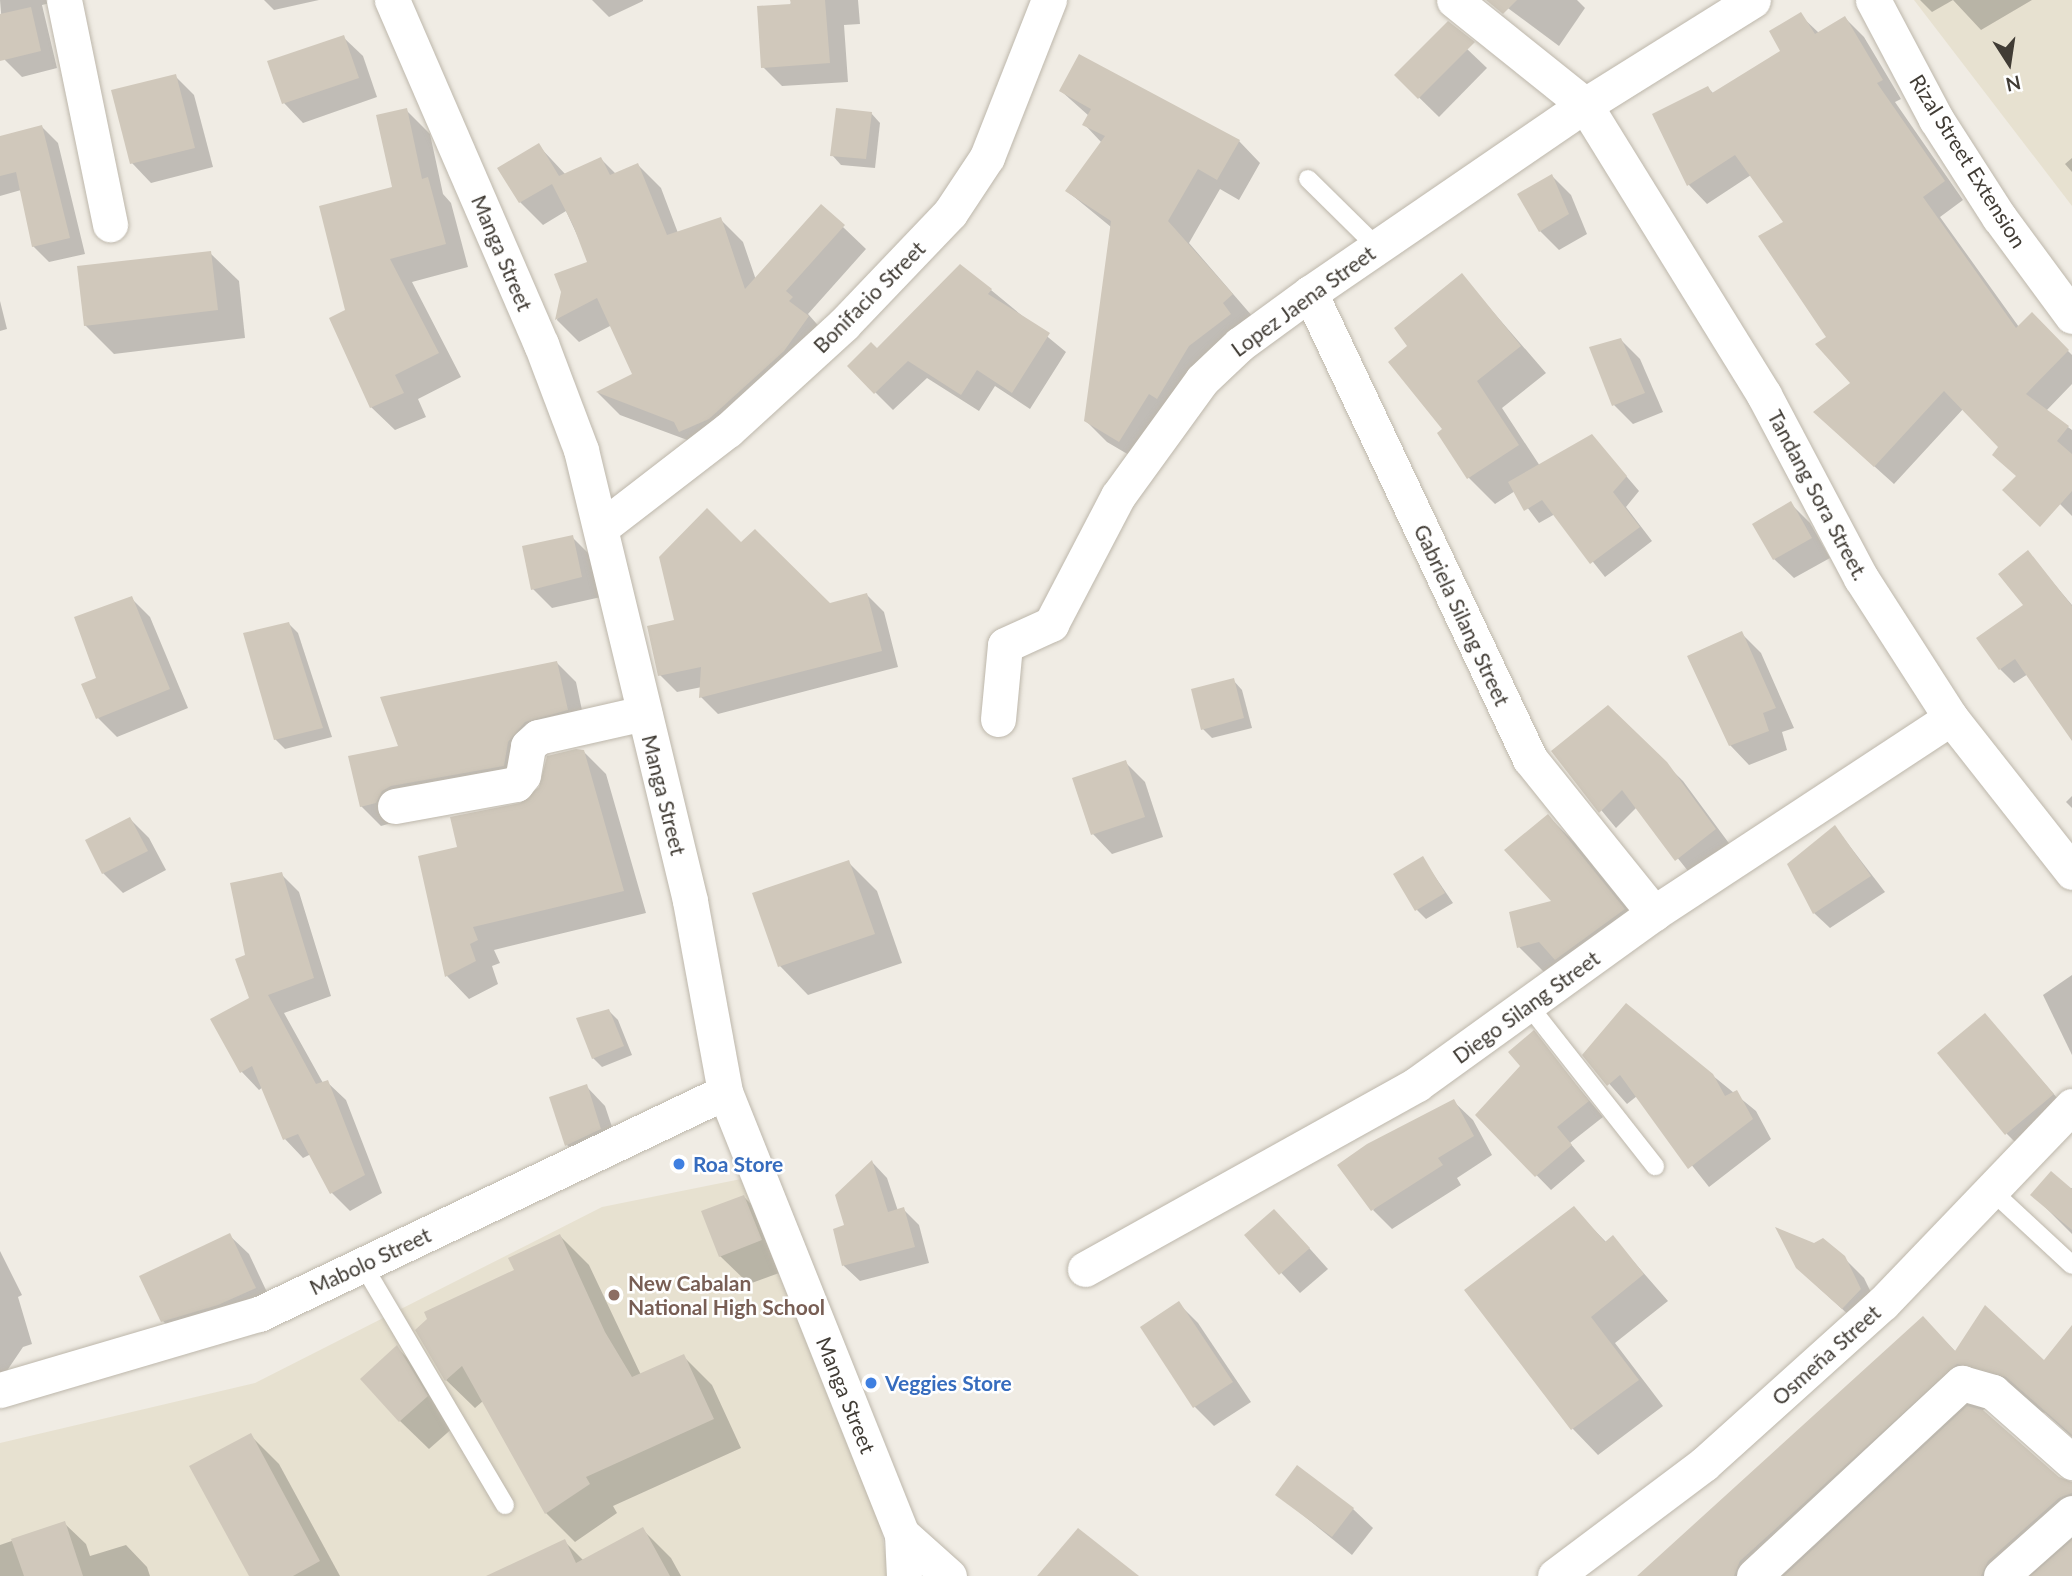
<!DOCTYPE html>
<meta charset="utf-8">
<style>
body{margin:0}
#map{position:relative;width:2072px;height:1576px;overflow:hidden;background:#f0ece4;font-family:Lato,sans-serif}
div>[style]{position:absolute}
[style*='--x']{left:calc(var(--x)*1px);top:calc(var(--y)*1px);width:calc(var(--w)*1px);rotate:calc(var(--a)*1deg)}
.education>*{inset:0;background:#e7e1d0}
.shadow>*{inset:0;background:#0003}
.building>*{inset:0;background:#d0c8bb}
.roads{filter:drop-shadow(0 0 2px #bdb7ab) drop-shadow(0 0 2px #bdb7ab)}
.service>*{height:18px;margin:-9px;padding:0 9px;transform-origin:9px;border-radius:9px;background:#fff}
.minor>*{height:35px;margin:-17.5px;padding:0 17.5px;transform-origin:17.5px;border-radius:17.5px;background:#fff}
.dots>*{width:19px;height:19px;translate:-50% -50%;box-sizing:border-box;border:4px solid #fff;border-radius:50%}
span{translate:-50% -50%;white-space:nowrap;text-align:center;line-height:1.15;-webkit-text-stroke:5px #fff;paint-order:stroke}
.street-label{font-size:21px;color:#413c35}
.shop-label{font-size:21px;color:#366cbe;font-weight:700}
.left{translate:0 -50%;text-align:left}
.education-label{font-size:21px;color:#785e54;font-weight:700}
.north{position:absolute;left:1974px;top:28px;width:70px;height:70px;-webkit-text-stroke:5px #fff;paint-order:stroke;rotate:168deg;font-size:19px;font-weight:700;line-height:28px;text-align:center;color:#413c35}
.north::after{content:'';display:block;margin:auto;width:24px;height:32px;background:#413c35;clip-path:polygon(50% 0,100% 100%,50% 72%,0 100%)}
</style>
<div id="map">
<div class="education">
<div style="clip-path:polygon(1914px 0,2072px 0,2072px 206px)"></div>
<div style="clip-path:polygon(751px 1177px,871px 1469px,889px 1576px,0 1576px,0 1443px,255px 1383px,602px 1207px)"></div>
</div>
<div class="shadow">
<div style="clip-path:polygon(0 0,63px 0,42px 5px,57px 68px,22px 77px,5px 60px)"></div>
<div style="clip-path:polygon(264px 0,319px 0,274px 10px)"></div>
<div style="clip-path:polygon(592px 0,643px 0,643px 1px,609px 17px)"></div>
<div style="clip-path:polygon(792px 0,858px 0,860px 24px,844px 25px,848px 82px,782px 86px,763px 67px)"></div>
<div style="clip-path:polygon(1497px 0,1577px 0,1585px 8px,1559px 46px)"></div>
<div style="clip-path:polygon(1920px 0,2032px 0,1981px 30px,1953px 0,1932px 12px)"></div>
<div style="clip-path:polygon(1800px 15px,1819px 33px,1845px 18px,1864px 37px,1901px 99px,1895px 102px,1963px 200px,1940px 217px,2019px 327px,2032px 315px,2072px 355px,2072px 384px,2046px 411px,2072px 430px,2072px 516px,1964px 408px,1894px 484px,1834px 430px,1853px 383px,1828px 337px,1761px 237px,1785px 223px,1751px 175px,1707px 204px,1689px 185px,1654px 114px,1708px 88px,1714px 94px,1782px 52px)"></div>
<div style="clip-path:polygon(1444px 27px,1487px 68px,1439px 117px,1396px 75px)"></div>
<div style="clip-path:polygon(343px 37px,363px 56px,377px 97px,303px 123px,284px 103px)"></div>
<div style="clip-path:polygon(175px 76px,194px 95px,213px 167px,151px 183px,132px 163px)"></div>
<div style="clip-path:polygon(1061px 91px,1239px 141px,1260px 163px,1239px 200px,1220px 189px,1189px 243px,1253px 317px,1141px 462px,1107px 442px,1086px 421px,1111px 227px,1067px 191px,1102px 143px,1084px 124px,1089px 116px)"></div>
<div style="clip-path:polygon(406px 110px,430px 134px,443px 194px,451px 203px,468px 267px,412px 282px,461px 377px,418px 399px,426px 417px,395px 430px,371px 407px,347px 311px,394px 188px)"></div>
<div style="clip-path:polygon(871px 113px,880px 123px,875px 168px,841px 165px,832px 155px)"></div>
<div style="clip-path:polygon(42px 127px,58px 143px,85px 254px,49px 262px,33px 246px,21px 190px,0 196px,0 138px)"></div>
<div style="clip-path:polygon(538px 145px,566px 175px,601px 159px,616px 174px,638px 165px,661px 188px,678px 233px,720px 219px,743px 242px,756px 280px,821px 206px,866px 249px,808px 314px,831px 340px,690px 441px,620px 415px,598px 393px,634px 375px,612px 325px,579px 342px,557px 320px,563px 291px,590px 263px,566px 211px,543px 225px,520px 202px,500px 168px)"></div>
<div style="clip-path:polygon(2072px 158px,2072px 172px,2065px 164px)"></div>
<div style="clip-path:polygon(1552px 176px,1571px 195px,1587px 234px,1559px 250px,1540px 231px)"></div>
<div style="clip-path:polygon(210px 253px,239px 281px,245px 338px,114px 354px,85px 325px)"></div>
<div style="clip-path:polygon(1462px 276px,1546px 373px,1502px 408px,1540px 466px,1592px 436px,1639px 491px,1626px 507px,1652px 541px,1605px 577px,1555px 514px,1539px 523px,1515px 491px,1495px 504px,1469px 478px,1440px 433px,1445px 430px,1410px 347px)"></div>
<div style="clip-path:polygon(991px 290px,1066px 352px,1030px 409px,995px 386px,979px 411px,927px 378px,893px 410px,849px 366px)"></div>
<div style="clip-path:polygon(0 301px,7px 329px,0 331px)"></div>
<div style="clip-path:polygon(1621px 340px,1640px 359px,1663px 412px,1633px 424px,1614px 405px)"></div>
<div style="clip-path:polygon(1791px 504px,1810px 523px,1830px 558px,1794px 578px,1774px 559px)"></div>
<div style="clip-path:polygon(572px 537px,591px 556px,601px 597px,552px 608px,533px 589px)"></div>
<div style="clip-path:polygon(741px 545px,829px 605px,867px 595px,884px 612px,898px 667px,718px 714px,701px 697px,702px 687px,677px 692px,660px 675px,676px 622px)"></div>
<div style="clip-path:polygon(2028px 553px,2072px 605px,2072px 738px,2028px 674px,2014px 683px,2000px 669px,2025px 605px)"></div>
<div style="clip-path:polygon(131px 598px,150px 617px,188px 708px,117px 737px,98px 718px,99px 679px)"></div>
<div style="clip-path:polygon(289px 624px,298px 633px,332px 737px,285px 749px,275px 739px)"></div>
<div style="clip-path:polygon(1742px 634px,1761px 653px,1794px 728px,1782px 732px,1787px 750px,1749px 765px,1730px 745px)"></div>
<div style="clip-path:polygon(557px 663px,576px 682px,586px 729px,527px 761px,395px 822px,381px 826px,361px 806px,401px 747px)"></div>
<div style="clip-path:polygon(1233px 680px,1242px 690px,1252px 728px,1212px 738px,1203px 729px)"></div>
<div style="clip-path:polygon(1608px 708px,1683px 781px,1731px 846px,1692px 876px,1637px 807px,1616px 828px,1553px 752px)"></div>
<div style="clip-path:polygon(583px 751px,606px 774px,646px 913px,494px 950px,500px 963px,492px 966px,498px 984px,469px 999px,447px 976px,420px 857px,459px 849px,521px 805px)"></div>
<div style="clip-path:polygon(1125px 762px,1145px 782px,1163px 837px,1112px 854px,1093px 834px)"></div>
<div style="clip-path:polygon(2072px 796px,2072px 808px,2066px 802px)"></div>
<div style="clip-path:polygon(1548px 816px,1575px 843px,1650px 936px,1545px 973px,1519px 947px,1555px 902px)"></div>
<div style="clip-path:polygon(130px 819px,149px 838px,166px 870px,123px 893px,103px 873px)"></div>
<div style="clip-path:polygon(1835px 827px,1885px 892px,1830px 928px,1814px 913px,1790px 864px)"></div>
<div style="clip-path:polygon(1423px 859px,1453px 903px,1426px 919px,1417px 910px)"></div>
<div style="clip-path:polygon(848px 862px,877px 891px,902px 963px,808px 995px,780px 966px)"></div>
<div style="clip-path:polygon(281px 874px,299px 892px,331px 996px,284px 1013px,323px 1083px,327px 1082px,346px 1100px,382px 1193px,350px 1211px,332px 1193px,311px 1154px,303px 1158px,285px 1139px,263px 1087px,259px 1090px,241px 1071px,251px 999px,247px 956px)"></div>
<div style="clip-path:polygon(2072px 975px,2072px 1055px,2043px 995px)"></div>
<div style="clip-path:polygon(609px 1011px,618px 1020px,632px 1055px,602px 1067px,593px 1058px)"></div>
<div style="clip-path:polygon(1985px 1015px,2071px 1114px,2026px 1153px,2007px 1134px)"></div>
<div style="clip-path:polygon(1533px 1033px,1603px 1117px,1570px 1143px,1585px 1161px,1551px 1190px,1478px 1115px,1522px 1066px)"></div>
<div style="clip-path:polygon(1584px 1055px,1712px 1075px,1756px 1111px,1771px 1139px,1709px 1187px,1637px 1096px,1627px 1104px)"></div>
<div style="clip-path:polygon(586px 1086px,605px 1106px,619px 1148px,586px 1164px,567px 1145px)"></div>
<div style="clip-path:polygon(1453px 1101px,1473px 1120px,1492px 1155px,1457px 1178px,1461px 1185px,1392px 1229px,1373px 1210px)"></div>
<div style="clip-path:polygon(872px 1162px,887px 1178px,898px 1211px,903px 1209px,919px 1225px,929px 1263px,860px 1281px,844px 1266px,835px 1230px,847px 1226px)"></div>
<div style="clip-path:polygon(2072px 1188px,2072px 1234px,2033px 1195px)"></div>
<div style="clip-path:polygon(744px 1197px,773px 1226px,790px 1269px,749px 1284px,720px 1256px)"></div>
<div style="clip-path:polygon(1574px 1209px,1607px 1243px,1613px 1238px,1668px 1301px,1615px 1343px,1663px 1406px,1598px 1455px,1573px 1429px,1466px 1291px)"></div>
<div style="clip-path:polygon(1293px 1230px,1328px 1269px,1300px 1293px,1246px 1235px)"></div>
<div style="clip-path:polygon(229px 1235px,249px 1254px,274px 1307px,182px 1340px,163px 1321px)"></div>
<div style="clip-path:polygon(560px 1236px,589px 1265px,641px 1375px,683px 1356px,712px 1385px,741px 1448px,613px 1506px,617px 1513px,575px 1542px,546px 1513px,483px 1401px,475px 1408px,446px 1380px)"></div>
<div style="clip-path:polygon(0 1251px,22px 1295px,18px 1297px,32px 1344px,23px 1347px,0 1381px)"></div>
<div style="clip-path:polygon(1844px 1258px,1864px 1278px,1879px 1309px,1862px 1327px,1818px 1287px)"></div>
<div style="clip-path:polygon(1179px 1304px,1198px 1323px,1251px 1402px,1214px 1426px,1195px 1407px,1143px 1327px)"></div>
<div style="clip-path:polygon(1923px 1319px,1956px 1352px,2044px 1362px,2072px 1326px,2072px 1437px,2045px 1413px,1995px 1399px,1982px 1411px,2072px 1491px,2072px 1576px,1640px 1576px)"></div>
<div style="clip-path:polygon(397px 1348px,426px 1376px,455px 1426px,429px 1449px,400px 1421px)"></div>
<div style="clip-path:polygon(250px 1435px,279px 1464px,340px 1576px,251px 1576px)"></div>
<div style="clip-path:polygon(1277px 1494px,1353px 1509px,1373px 1528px,1352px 1555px)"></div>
<div style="clip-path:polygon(64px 1523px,86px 1544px,90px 1556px,126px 1545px,147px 1567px,150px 1576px,0 1576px,0 1545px)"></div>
<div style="clip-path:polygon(642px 1529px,671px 1558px,681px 1576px,522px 1576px,564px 1541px,584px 1561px)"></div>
</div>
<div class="building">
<div style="clip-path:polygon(790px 0,825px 0,830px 63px,761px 68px,757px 6px,791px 4px)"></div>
<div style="clip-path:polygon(1486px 0,1517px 0,1503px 14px)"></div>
<div style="clip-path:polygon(31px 7px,41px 51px,0 61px,0 14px)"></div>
<div style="clip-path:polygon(1801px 12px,1815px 34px,1845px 16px,1883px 80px,1877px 83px,1945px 181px,1923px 197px,2016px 328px,2032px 312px,2069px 350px,2026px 394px,2069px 426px,2057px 441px,2072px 454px,2072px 491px,2040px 527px,2002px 490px,2016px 476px,1992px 455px,1998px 447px,1944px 391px,1874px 467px,1813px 412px,1850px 383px,1815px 344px,1826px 337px,1758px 236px,1783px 222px,1735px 155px,1687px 186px,1652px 114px,1708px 86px,1712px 93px,1780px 51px,1769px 31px)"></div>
<div style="clip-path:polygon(1448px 21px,1475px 42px,1418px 99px,1394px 75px)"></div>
<div style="clip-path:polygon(344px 35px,359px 78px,282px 104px,267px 61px)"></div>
<div style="clip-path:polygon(1079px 54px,1240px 140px,1217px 180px,1198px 169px,1168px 221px,1233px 294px,1223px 303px,1231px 314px,1189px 346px,1157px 399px,1149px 394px,1119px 442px,1084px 421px,1111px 221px,1065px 191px,1105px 136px,1082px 125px,1091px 109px,1059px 91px)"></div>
<div style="clip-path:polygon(176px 74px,195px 148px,130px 164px,111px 90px)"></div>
<div style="clip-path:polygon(407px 108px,422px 179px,428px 177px,446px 244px,390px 259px,439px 353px,395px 375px,404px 393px,370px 408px,329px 318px,345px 310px,319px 206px,392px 187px,376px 115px)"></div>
<div style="clip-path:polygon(836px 108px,872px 112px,866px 159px,830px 156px)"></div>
<div style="clip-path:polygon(42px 125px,70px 238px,32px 247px,16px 172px,0 176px,0 136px)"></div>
<div style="clip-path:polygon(539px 143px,559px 176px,601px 157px,610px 175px,638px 163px,667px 235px,721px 217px,745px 289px,821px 204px,845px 225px,786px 291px,793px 297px,789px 301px,809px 316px,784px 351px,709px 419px,679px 432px,674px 422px,596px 392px,632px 374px,597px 298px,555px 320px,561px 292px,554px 274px,587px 262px,573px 225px,552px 184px,519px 203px,497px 168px)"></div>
<div style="clip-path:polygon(1552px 174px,1569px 214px,1539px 232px,1517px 194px)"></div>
<div style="clip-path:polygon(211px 251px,218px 310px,84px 326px,77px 266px)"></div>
<div style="clip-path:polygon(960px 264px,992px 289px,988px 294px,1050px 333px,1012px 393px,977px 370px,961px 395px,908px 361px,874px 394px,847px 366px,871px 342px,877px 348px)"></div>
<div style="clip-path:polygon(1462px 273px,1521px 346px,1477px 381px,1519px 445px,1467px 479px,1437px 433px,1442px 429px,1388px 362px,1407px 346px,1394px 328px)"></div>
<div style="clip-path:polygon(1621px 338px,1645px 393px,1612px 406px,1589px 347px)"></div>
<div style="clip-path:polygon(1592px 434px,1627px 476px,1613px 492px,1640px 527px,1590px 564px,1542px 500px,1524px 511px,1508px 482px)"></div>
<div style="clip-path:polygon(1791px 501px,1812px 538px,1773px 560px,1752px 524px)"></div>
<div style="clip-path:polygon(707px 508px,741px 542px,755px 529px,830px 603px,867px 593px,882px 651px,699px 698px,701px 667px,658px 676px,647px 626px,674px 620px,659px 557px)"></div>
<div style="clip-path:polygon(573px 535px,582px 577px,531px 590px,522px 546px)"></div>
<div style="clip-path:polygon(2028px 550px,2072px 606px,2072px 741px,2015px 659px,1999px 670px,1976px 638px,2023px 605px,1998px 574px)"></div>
<div style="clip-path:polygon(132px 596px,170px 689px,96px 719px,81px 684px,96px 678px,74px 617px)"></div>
<div style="clip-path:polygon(289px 622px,323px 728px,274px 740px,243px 633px)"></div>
<div style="clip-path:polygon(1742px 631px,1776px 708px,1763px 713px,1769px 731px,1729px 746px,1687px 656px)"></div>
<div style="clip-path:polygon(557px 661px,568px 710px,525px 722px,508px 742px,504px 766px,391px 786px,382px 791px,376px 803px,360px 807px,348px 756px,398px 746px,380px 697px)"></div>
<div style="clip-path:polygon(1234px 678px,1244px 718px,1201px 730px,1191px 689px)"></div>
<div style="clip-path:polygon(1608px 705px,1667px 762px,1716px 829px,1675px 861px,1622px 790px,1599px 813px,1551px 751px)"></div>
<div style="clip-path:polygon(576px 749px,584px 750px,624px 891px,473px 927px,478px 940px,470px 944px,476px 961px,445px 977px,418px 856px,457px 847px,450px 817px,520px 803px,539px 787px,547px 756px)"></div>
<div style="clip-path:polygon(1126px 760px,1145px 817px,1091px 835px,1072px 778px)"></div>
<div style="clip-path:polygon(1548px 814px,1625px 909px,1555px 960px,1539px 942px,1517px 948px,1509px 912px,1551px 901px,1504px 850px)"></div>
<div style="clip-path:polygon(130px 817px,148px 851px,102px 874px,85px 840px)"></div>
<div style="clip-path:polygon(1835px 825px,1871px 876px,1813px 914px,1787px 864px)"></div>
<div style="clip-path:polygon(1423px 856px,1445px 893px,1415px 911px,1393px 874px)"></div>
<div style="clip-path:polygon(849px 860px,875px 934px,778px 967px,752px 893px)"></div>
<div style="clip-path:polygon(282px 872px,314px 978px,268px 995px,316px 1084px,328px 1080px,365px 1175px,330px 1194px,298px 1134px,283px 1140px,252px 1066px,240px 1073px,210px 1019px,249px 998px,235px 959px,245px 955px,230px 883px)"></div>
<div style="clip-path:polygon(1626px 1003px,1713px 1074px,1725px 1096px,1737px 1090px,1753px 1119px,1688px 1169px,1620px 1075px,1607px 1086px,1582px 1055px)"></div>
<div style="clip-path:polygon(609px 1009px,624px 1046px,592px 1059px,576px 1018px)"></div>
<div style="clip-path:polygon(1985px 1013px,2054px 1094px,2005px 1135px,1937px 1053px)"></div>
<div style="clip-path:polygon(1534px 1030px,1589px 1101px,1557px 1127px,1572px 1145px,1535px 1177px,1475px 1115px,1520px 1066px,1508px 1052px)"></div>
<div style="clip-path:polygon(587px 1084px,601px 1129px,565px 1146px,549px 1097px)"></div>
<div style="clip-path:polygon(1454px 1099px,1474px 1136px,1438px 1158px,1443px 1165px,1371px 1211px,1337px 1165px,1367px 1144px)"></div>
<div style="clip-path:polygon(872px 1160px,888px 1212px,904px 1207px,915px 1247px,842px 1266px,833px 1229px,844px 1225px,835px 1195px)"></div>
<div style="clip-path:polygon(2051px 1171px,2072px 1189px,2072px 1230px,2030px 1195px)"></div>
<div style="clip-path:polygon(744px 1195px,762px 1240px,719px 1257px,701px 1211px)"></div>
<div style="clip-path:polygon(1574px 1206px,1605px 1242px,1613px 1235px,1644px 1274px,1591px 1317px,1639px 1380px,1571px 1430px,1464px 1290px)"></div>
<div style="clip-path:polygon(1274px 1209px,1310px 1248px,1279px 1275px,1244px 1235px)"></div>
<div style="clip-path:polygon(1775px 1227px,1814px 1243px,1823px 1238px,1845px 1256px,1861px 1289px,1842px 1309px,1796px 1268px)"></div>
<div style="clip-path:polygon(230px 1233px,256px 1288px,218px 1305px,161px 1322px,139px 1276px)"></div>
<div style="clip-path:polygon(560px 1234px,605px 1332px,632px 1377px,684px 1354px,714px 1419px,586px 1477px,590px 1484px,545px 1514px,462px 1366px,445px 1381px,415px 1330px,427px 1319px,424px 1312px,514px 1270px,508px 1258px)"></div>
<div style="clip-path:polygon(1179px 1301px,1233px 1382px,1193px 1408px,1140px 1327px)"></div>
<div style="clip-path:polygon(1985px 1305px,2044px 1360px,2072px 1325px,2072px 1435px,2006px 1377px,1957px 1364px,1740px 1561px,1734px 1576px,1637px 1576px,1923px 1316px,1955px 1351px)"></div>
<div style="clip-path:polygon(397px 1345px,428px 1396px,399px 1422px,360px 1379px)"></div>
<div style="clip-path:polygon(1967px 1406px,1983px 1410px,2059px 1477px,2072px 1482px,2072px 1493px,2059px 1498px,1988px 1561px,1981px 1576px,1784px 1576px)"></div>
<div style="clip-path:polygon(251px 1433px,320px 1561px,293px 1576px,249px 1576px,189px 1466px)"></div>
<div style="clip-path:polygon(1297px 1465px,1354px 1508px,1332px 1537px,1275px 1495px)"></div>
<div style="clip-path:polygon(65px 1521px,83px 1576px,24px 1576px,11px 1539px)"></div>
<div style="clip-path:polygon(643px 1527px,670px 1576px,486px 1576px,565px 1539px,576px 1563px)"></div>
<div style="clip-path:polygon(1078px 1528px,1139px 1576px,1037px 1576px)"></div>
<div style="clip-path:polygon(2072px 1540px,2072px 1576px,2031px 1576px)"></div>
</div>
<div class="roads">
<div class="service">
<div style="--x:1308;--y:179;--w:97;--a:44.6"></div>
<div style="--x:1529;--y:1006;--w:204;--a:51.8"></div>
<div style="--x:1991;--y:1190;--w:110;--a:42.8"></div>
<div style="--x:363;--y:1265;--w:279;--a:59.4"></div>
</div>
<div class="minor">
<div style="--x:64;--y:0;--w:229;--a:78.4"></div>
<div style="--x:392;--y:0;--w:375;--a:66.6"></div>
<div style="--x:541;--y:344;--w:113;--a:69.3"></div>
<div style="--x:581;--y:450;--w:464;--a:76.4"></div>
<div style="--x:690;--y:901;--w:194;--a:79.6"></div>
<div style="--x:725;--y:1092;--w:476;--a:68.2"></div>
<div style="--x:902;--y:1534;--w:63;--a:41.8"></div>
<div style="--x:1454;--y:0;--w:168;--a:38.7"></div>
<div style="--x:1585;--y:105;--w:341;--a:58.3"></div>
<div style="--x:1764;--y:395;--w:207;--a:62.1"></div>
<div style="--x:1861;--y:578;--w:166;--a:57.3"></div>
<div style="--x:1951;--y:718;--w:196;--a:51.8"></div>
<div style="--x:1873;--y:0;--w:135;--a:62.1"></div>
<div style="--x:1936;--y:119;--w:117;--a:57.3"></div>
<div style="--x:1999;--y:217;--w:123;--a:53.6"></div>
<div style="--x:1310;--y:293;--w:515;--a:64.73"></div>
<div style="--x:1530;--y:759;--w:198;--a:51.2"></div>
<div style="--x:602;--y:527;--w:159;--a:-37.6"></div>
<div style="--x:728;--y:430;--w:156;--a:-42.4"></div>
<div style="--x:843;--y:325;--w:155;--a:-46.3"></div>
<div style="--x:950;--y:213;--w:67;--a:-56.5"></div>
<div style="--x:987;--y:157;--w:169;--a:-68.5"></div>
<div style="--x:998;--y:719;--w:74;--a:-84.6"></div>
<div style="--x:1005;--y:645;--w:51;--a:-24.5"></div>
<div style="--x:1051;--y:624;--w:144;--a:-62.4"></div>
<div style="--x:1118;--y:496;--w:143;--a:-54.1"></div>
<div style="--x:1202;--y:380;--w:52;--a:-43.5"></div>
<div style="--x:1240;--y:344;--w:87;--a:-36.1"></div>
<div style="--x:1310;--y:293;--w:333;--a:-34.4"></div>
<div style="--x:1585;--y:105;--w:198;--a:-32"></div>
<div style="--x:395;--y:806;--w:123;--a:-10.3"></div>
<div style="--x:516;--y:784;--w:11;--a:-52"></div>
<div style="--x:523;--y:775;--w:29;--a:-80"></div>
<div style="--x:528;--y:746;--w:13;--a:-42"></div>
<div style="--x:538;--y:737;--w:109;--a:-12.8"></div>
<div style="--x:1085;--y:1269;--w:380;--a:-29.1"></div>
<div style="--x:1417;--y:1084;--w:292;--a:-35.8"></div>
<div style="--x:1654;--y:913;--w:355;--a:-33.3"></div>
<div style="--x:0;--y:1390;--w:270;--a:-16.4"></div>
<div style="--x:259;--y:1314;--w:516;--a:-25.47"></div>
<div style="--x:902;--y:1534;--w:42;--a:87.3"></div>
<div style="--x:1555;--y:1576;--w:186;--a:-36.9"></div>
<div style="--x:1704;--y:1464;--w:241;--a:-42"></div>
<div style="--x:1883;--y:1303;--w:273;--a:-46.2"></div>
<div style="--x:1754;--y:1576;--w:284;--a:-42.9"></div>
<div style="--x:1962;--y:1383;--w:32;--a:16"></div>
<div style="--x:1993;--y:1392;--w:106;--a:41.5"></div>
<div style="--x:2001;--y:1576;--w:95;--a:-41.6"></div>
</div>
</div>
<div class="dots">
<div style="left:679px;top:1164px;background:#3f7fe0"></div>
<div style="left:614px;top:1295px;background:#8d6e63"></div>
<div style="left:871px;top:1383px;background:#3f7fe0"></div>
</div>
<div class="street-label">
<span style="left:1968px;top:161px;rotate:58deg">Rizal Street Extension</span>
<span style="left:502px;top:253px;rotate:67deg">Manga Street</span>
<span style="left:869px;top:297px;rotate:-45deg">Bonifacio Street</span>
<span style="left:1303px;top:301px;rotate:-36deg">Lopez Jaena Street</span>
<span style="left:1818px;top:495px;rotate:62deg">Tandang Sora Street.</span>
<span style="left:1462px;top:615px;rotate:65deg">Gabriela Silang Street</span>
<span style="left:664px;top:795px;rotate:76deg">Manga Street</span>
<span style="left:1526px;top:1007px;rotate:-36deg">Diego Silang Street</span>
<span style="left:370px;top:1261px;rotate:-25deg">Mabolo Street</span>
<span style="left:1826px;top:1355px;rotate:-42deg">Osmeña Street</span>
<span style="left:846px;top:1395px;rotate:68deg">Manga Street</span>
</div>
<div class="shop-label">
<span class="left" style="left:693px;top:1164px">Roa Store</span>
<span class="left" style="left:885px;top:1383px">Veggies Store</span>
</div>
<div class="education-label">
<span class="left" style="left:628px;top:1295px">New Cabalan<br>National High School</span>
</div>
<div class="north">N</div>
</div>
